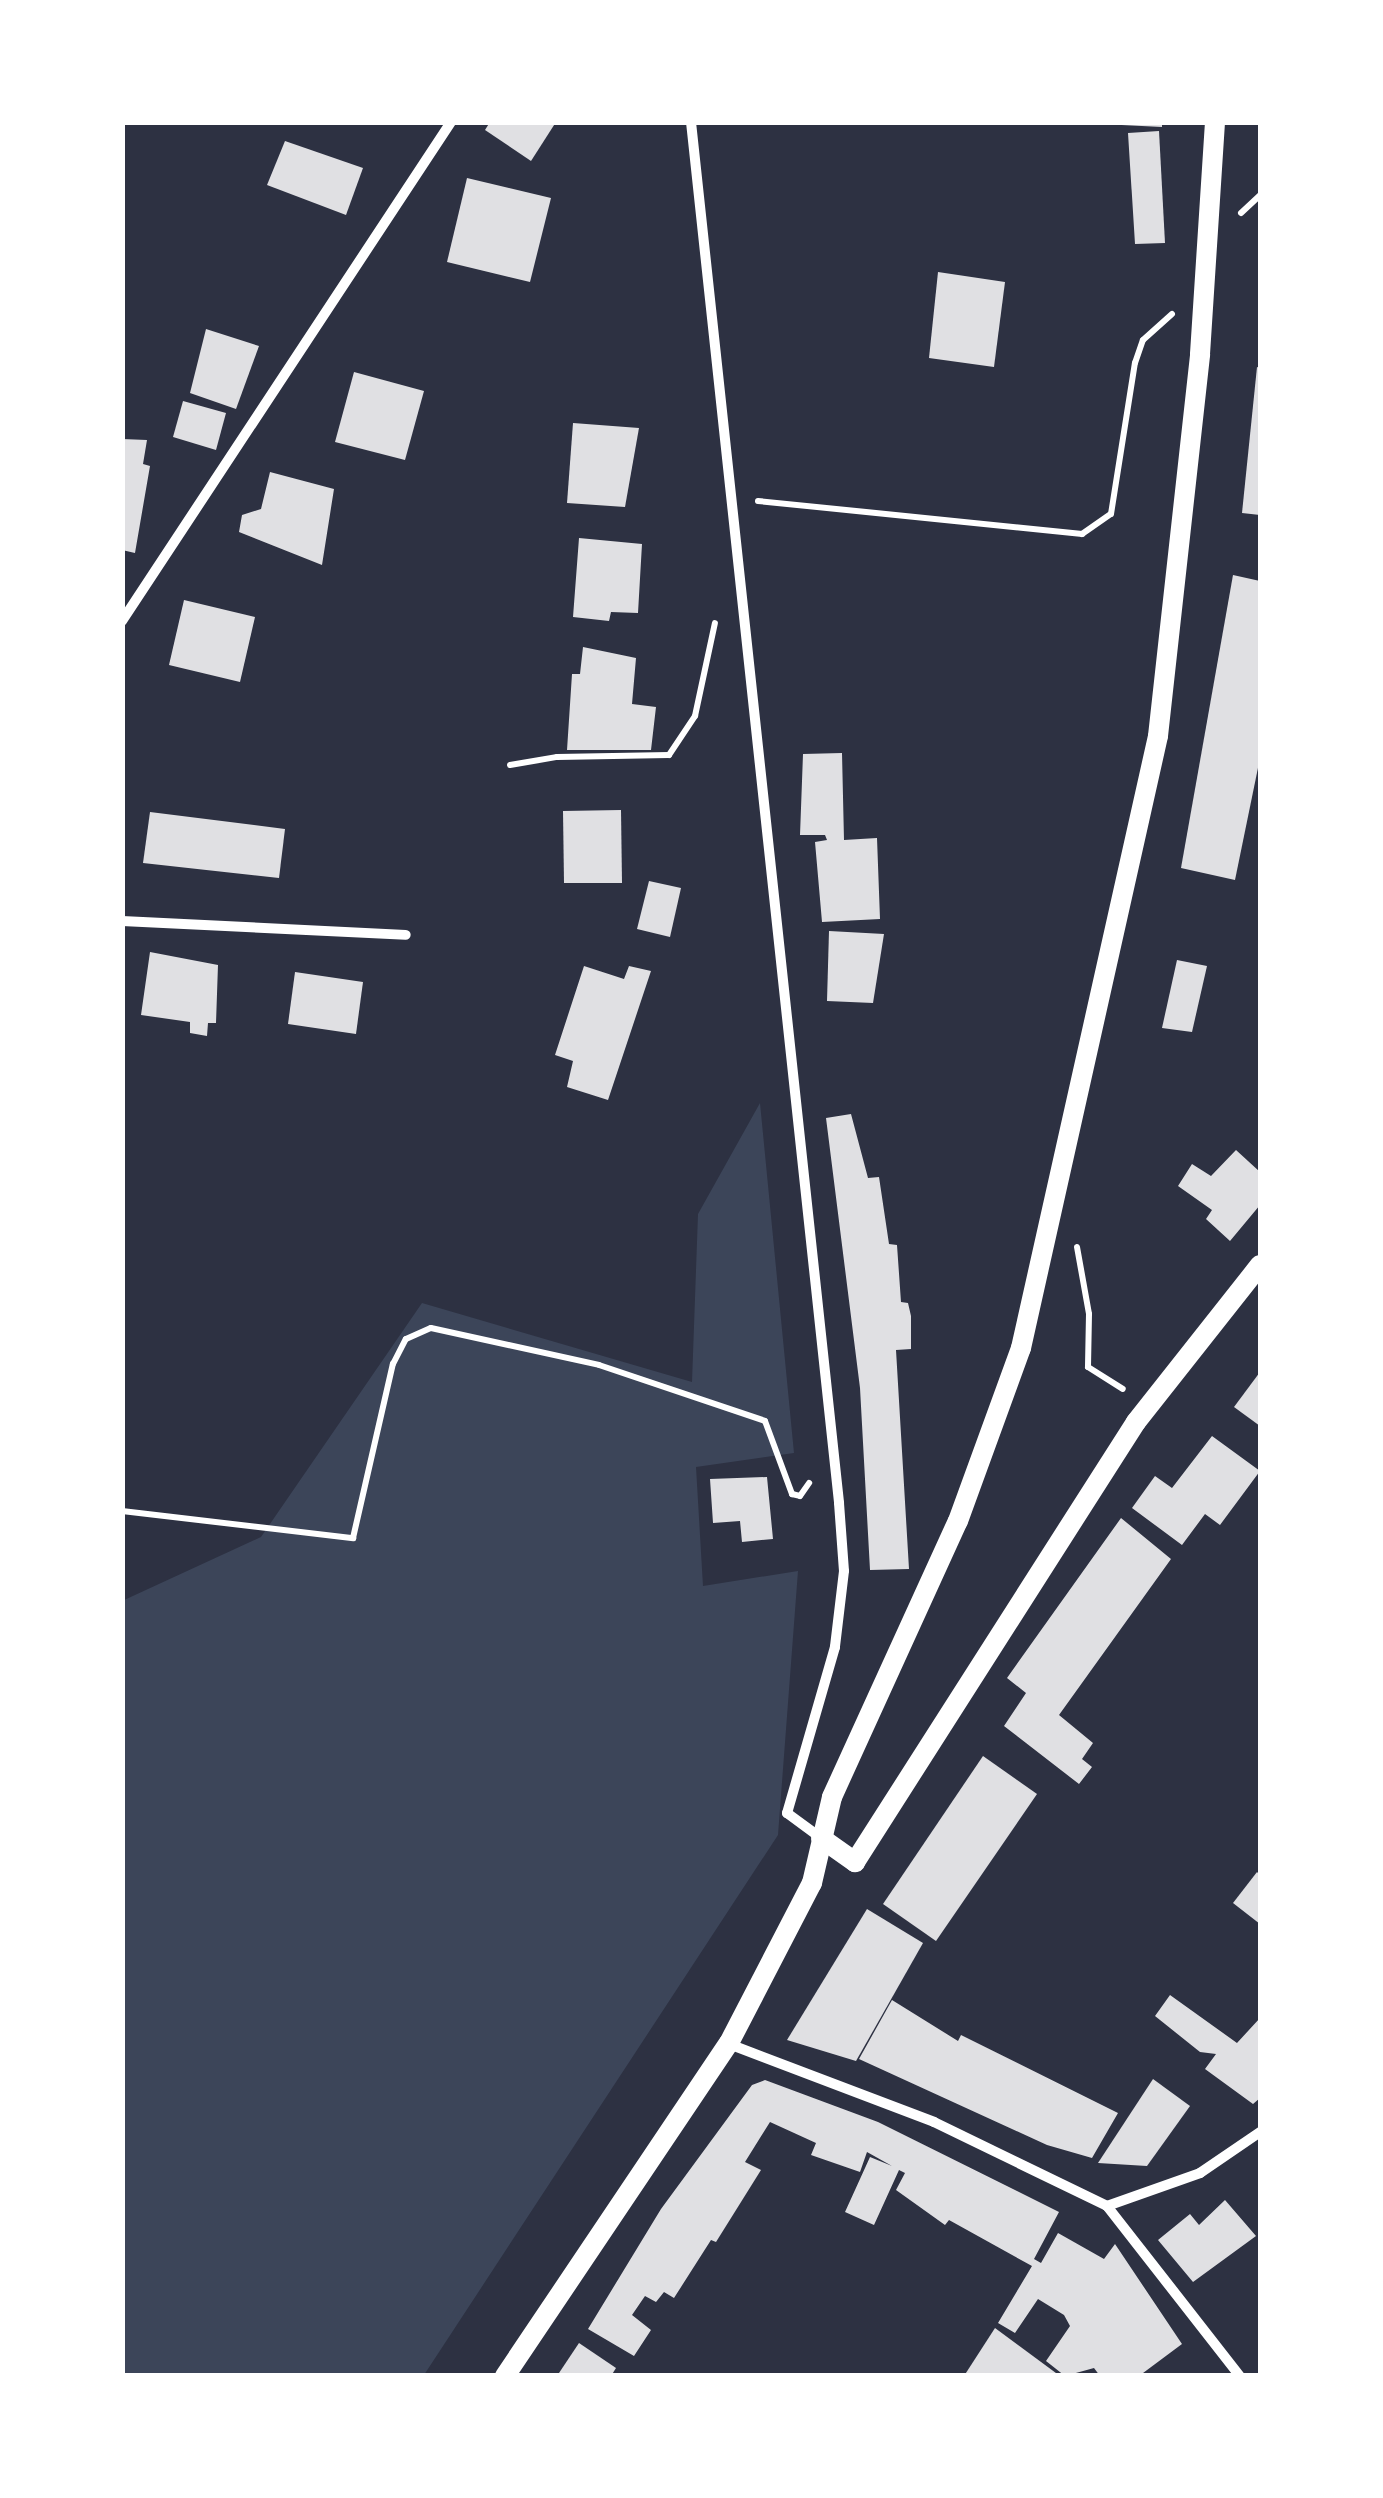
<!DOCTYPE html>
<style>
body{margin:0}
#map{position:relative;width:1383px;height:2498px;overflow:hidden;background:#2d3142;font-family:"Noto Sans",sans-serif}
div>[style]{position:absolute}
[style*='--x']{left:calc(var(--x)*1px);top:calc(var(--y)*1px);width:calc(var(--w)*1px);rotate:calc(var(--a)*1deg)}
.green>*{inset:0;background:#3c4559}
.building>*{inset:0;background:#e0e0e3}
.path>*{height:6px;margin:-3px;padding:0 3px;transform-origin:3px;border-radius:3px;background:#fff}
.minor>*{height:10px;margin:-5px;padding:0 5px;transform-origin:5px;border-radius:5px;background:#fff}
.secondary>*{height:20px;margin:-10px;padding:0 10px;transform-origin:10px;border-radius:10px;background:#fff}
span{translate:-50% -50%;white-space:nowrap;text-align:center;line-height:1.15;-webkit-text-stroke:10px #fff;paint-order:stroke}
.frame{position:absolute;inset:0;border:125px solid #fff;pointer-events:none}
</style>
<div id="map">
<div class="green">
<div style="clip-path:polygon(760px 1103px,794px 1453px,696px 1467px,703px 1586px,798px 1571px,778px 1835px,424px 2375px,123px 2375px,122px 1601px,261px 1537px,422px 1303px,692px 1382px,698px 1214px)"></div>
</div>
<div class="building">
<div style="clip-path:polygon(490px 122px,556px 122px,531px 161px,485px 130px)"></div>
<div style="clip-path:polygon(1061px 122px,1162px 122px,1162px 127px)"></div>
<div style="clip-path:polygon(1159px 131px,1165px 243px,1135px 244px,1128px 133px)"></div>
<div style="clip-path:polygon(285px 141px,363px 168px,346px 215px,267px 185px)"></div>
<div style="clip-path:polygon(467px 178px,551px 198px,530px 282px,447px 262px)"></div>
<div style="clip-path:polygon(938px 272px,1005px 282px,994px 367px,929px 358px)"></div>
<div style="clip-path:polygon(206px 329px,259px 346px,236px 409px,190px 393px)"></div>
<div style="clip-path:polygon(1257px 367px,1260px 368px,1260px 515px,1242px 513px)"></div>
<div style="clip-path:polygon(354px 372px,424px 391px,405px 460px,335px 442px)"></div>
<div style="clip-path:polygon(183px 401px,226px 413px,216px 450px,173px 437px)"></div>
<div style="clip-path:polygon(573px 423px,639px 428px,625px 507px,567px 503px)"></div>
<div style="clip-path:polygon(122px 439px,147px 440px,143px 464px,150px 466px,135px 553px,122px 550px)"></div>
<div style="clip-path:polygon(270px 472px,334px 489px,322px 565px,239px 532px,242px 515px,261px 509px)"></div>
<div style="clip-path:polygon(579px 538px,642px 544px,638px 613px,611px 612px,609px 621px,573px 617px)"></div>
<div style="clip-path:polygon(1233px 575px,1260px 581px,1260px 758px,1235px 880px,1181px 868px)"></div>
<div style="clip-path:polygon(184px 600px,255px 617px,240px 682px,169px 665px)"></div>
<div style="clip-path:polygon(583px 647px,636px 658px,632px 704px,656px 707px,651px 750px,567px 750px,572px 674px,580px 674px)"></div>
<div style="clip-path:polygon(842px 753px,844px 840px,877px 838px,880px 919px,822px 922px,815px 842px,827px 840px,825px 835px,800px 835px,803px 754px)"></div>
<div style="clip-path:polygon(621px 810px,622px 883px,564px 883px,563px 811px)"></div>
<div style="clip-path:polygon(150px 812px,285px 829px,279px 878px,143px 863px)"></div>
<div style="clip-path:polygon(649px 881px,681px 888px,670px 937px,637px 929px)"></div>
<div style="clip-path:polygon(829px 931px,884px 934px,873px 1003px,827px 1001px)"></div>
<div style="clip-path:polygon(150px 952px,218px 965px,216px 1023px,208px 1023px,207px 1036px,190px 1033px,190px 1022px,141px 1015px)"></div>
<div style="clip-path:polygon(1177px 960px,1207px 966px,1192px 1032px,1162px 1028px)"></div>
<div style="clip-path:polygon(584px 966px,624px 979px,629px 966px,651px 971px,608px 1100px,567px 1087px,573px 1061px,555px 1055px)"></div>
<div style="clip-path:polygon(295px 972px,363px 982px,356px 1034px,288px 1024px)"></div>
<div style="clip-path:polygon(851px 1114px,868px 1178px,879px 1177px,889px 1244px,897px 1245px,901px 1302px,908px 1303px,911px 1316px,911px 1349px,896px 1350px,909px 1569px,870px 1570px,860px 1388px,826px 1118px)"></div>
<div style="clip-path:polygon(1236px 1150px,1260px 1172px,1260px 1205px,1230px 1241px,1206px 1219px,1212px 1210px,1178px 1186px,1192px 1164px,1211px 1176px)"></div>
<div style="clip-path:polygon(1260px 1372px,1260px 1426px,1234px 1407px)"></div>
<div style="clip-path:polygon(1212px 1436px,1260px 1471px,1220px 1525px,1205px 1514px,1182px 1545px,1132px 1508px,1155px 1476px,1172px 1488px)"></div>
<div style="clip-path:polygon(767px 1477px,773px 1539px,742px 1542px,740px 1521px,713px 1523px,710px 1479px)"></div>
<div style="clip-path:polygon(1121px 1518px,1171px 1559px,1059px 1715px,1093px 1743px,1082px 1759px,1092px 1767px,1079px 1784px,1004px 1726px,1026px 1693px,1007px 1678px)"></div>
<div style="clip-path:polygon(983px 1756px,1037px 1794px,936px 1941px,883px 1904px)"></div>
<div style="clip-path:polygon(1257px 1872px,1260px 1875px,1260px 1924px,1233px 1903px)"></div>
<div style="clip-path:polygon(867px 1909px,923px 1943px,856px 2061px,787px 2040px)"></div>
<div style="clip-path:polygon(1170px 1995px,1237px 2043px,1260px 2018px,1260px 2098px,1253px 2104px,1205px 2069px,1216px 2054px,1200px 2052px,1155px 2016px)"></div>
<div style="clip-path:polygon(892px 2000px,958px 2041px,961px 2035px,1118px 2113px,1092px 2158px,1047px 2145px,859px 2059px)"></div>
<div style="clip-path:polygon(1153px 2079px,1190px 2106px,1147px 2166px,1098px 2163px)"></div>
<div style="clip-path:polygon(765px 2080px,878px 2122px,1059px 2212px,1034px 2259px,1041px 2263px,1058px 2233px,1104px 2259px,1115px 2244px,1182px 2344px,1139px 2376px,1100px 2376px,1094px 2368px,1065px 2376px,1046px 2361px,1070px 2326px,1064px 2315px,1038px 2299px,1015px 2333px,998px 2323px,1032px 2266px,949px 2220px,945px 2225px,896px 2190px,905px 2173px,899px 2170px,874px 2225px,845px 2212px,870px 2157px,892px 2166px,867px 2152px,860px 2172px,811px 2155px,816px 2143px,770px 2122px,745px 2162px,761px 2170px,716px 2242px,711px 2240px,674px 2298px,664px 2292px,656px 2302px,645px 2296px,632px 2315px,651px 2330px,634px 2356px,588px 2329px,661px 2209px,752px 2085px)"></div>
<div style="clip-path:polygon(1225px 2200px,1256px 2236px,1193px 2282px,1158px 2240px,1190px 2214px,1199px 2225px)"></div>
<div style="clip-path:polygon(995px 2328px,1060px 2376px,964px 2376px)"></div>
<div style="clip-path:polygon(579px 2343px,616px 2368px,611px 2376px,557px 2376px)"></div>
</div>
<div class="path">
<div style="--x:1241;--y:213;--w:26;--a:-43"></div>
<div style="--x:758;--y:501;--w:326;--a:5.8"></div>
<div style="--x:1082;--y:534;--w:35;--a:-35"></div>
<div style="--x:1111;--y:514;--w:153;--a:-81"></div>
<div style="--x:1135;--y:363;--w:24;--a:-71"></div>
<div style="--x:1143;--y:340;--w:39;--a:-42"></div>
<div style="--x:510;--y:765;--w:48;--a:-9.7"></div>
<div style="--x:557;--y:757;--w:112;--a:-1"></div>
<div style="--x:669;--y:755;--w:47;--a:-56.3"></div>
<div style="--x:695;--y:716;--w:95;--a:-77.9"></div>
<div style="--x:1077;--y:1247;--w:68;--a:79.8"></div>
<div style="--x:1089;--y:1314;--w:53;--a:91.1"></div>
<div style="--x:1088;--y:1367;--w:41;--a:32.2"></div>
<div style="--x:122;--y:1511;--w:233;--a:6.7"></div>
<div style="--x:353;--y:1538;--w:179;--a:-77.1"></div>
<div style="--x:393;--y:1364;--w:28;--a:-63"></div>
<div style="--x:406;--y:1339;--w:27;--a:-24"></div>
<div style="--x:431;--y:1328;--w:172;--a:12.4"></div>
<div style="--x:599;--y:1365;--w:175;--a:18.6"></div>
<div style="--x:765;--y:1421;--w:78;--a:69.7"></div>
<div style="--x:792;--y:1494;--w:8;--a:14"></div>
<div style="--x:800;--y:1496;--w:16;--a:-55"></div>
</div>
<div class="minor">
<div style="--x:691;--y:122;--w:1389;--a:83.88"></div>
<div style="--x:839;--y:1503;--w:68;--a:85.8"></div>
<div style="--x:844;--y:1571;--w:77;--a:96.8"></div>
<div style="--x:835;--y:1647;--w:173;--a:106.1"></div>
<div style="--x:787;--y:1813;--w:42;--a:36.3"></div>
<div style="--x:122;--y:621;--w:598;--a:-56.6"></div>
<div style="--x:122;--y:921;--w:284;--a:2.8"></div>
<div style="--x:729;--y:2044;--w:219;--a:20.8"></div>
<div style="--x:934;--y:2122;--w:192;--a:25.9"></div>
<div style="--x:1107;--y:2206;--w:99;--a:-19.5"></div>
<div style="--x:1200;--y:2173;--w:73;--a:-34.3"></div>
<div style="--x:1107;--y:2206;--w:216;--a:52"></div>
</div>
<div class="secondary">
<div style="--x:821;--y:1838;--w:42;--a:35.2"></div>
<div style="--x:855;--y:1862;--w:522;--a:-57.44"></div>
<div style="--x:1136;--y:1422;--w:200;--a:-51.7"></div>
<div style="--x:505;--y:2376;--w:401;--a:-56.1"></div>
<div style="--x:729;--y:2043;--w:180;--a:-62.6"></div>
<div style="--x:812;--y:1883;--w:88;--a:-76.9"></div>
<div style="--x:832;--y:1797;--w:303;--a:-65.5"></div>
<div style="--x:958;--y:1521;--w:184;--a:-70"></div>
<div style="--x:1021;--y:1348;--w:627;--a:-77.38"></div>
<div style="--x:1158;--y:736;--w:384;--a:-83.7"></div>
<div style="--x:1200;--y:354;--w:232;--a:-86.3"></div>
</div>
<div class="frame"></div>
</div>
